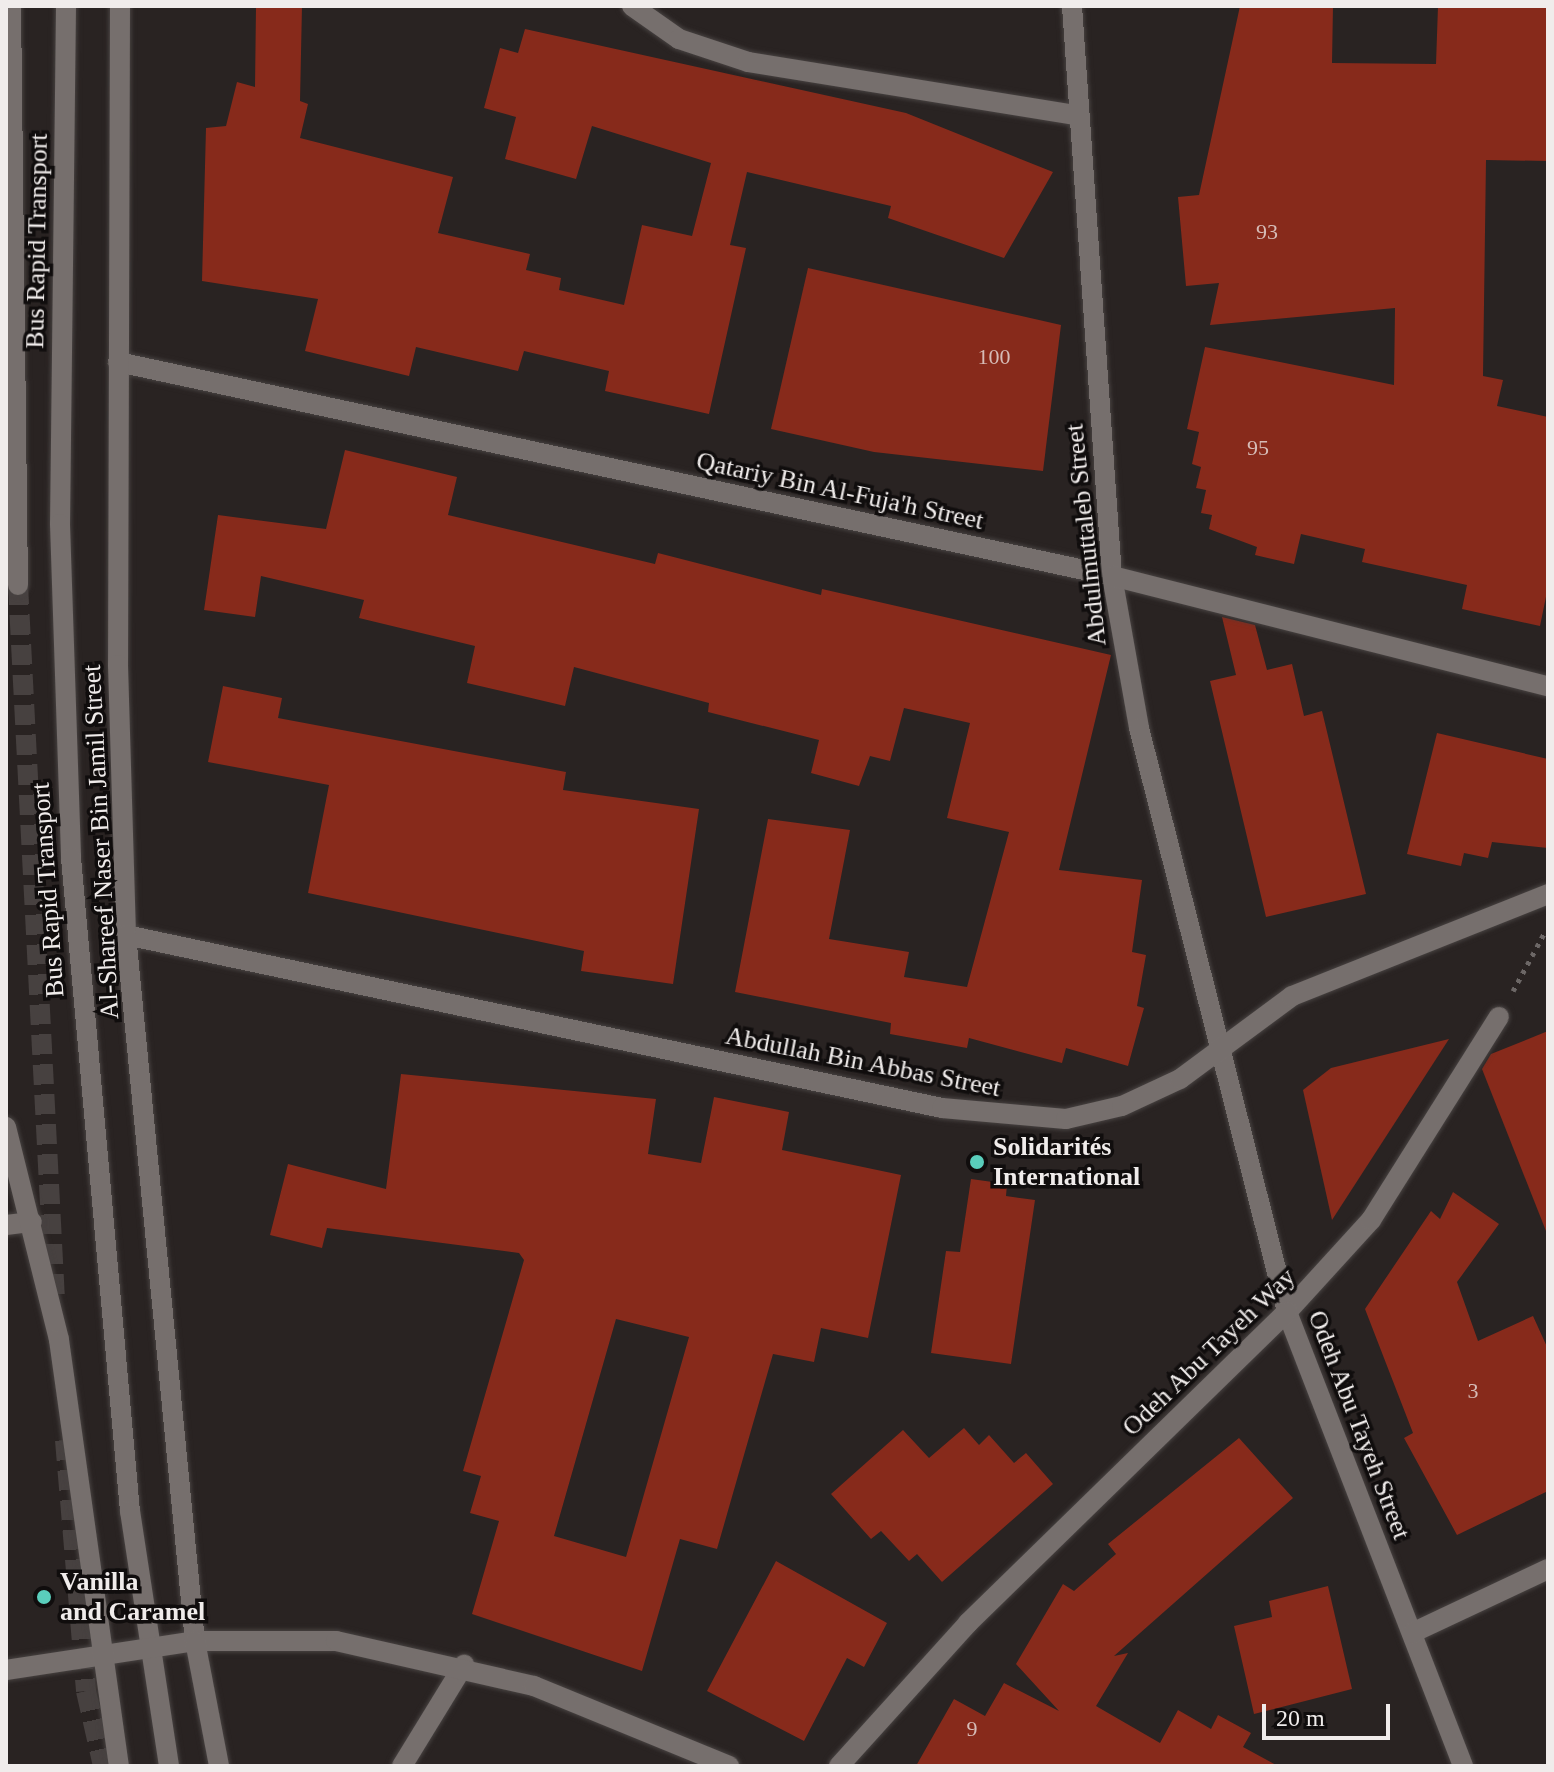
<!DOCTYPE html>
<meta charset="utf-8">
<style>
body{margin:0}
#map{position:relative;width:1554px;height:1772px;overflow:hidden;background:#292322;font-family:"Times New Roman",serif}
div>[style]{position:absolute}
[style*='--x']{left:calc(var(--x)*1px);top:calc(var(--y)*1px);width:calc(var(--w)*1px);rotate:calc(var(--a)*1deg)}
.building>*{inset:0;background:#872a1b}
.secondary-tunnel>*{height:20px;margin-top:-10px;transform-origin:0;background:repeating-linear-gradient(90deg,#474140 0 20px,transparent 0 30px)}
.path>*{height:5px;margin-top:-2.5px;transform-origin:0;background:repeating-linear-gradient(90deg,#6c6766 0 4px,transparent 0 10px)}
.roads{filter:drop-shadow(0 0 2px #474241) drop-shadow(0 0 2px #474241)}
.lane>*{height:20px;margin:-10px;padding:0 10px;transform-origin:10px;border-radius:10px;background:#766f6d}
.street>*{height:20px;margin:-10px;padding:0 10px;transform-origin:10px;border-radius:10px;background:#766f6d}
.secondary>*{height:20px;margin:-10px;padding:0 10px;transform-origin:10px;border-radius:10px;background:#766f6d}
.dots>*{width:22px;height:22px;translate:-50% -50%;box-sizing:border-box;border:4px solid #100d0d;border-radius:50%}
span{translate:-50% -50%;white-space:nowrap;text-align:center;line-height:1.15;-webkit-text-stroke:7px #100d0d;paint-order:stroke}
.number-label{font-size:22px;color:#d6bcb7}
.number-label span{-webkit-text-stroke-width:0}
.street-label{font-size:26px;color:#f0eceb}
.poi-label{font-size:26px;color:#f0eceb;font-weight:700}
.left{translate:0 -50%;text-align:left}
.frame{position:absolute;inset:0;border:8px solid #f0eceb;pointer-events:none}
.scale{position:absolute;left:1262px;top:1704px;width:128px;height:36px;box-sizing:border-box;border:4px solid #f0eceb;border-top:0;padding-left:10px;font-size:24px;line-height:28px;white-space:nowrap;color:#f0eceb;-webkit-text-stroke:6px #100d0d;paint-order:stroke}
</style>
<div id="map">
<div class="building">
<div style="clip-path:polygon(256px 6px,302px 6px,300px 101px,308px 104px,300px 138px,453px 177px,438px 233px,530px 254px,526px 270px,561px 278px,559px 290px,624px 305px,642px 225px,692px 236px,711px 163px,592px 126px,576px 179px,505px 159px,516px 117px,484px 108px,500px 48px,518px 53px,525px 29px,906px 113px,1053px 172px,1004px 258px,888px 218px,891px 206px,747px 172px,730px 245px,746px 248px,709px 414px,605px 391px,609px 371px,524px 351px,518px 371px,416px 347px,409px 376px,305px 351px,318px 299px,202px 281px,206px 128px,226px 126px,237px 82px,255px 87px)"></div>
<div style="clip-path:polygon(1240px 6px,1333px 6px,1332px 63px,1436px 64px,1438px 6px,1548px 6px,1548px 161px,1486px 160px,1483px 376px,1503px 380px,1497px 406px,1548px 417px,1548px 587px,1540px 626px,1462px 609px,1467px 585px,1362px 562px,1365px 549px,1301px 534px,1294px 564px,1255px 555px,1257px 547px,1209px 529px,1212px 515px,1201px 513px,1206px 490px,1196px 488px,1201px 467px,1192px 464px,1199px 432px,1187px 429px,1205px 347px,1394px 385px,1395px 308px,1210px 325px,1219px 283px,1186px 286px,1178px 197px,1199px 195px)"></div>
<div style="clip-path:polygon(808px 268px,1061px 325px,1043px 471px,874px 452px,771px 429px)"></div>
<div style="clip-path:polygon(345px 450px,457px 477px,448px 515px,655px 564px,658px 553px,821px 595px,822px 589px,1111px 655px,1059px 870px,1142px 880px,1132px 952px,1146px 955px,1137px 1006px,1144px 1008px,1128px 1066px,1066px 1048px,1062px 1063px,969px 1038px,967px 1048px,890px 1034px,891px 1023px,735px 992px,768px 819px,850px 830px,829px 939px,909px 952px,904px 977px,967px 987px,1009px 832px,947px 818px,970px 723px,904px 708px,890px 761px,870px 756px,859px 786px,811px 773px,819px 740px,708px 712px,709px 703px,574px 667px,565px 706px,467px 683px,475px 646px,359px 618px,364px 600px,261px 576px,255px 617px,204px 610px,218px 515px,326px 529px)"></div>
<div style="clip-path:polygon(1222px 617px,1255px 625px,1267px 670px,1292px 664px,1304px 716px,1322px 711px,1366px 894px,1266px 917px,1210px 681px,1236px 675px)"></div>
<div style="clip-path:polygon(223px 686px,282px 698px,278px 718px,566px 772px,563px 790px,699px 809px,673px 984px,581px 971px,584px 951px,308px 893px,329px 785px,208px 762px)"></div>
<div style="clip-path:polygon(1437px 733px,1548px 759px,1548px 848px,1492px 842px,1488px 858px,1464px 853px,1461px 866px,1407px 854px)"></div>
<div style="clip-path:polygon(1548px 1031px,1548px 1230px,1546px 1231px,1482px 1069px,1491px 1054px)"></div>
<div style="clip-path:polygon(1449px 1039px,1332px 1220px,1303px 1090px,1331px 1068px)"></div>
<div style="clip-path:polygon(evenodd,401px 1074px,656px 1099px,648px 1154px,701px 1163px,714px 1097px,789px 1112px,782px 1150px,901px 1175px,868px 1338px,821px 1328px,814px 1362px,773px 1354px,717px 1549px,680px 1539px,642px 1671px,472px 1614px,499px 1521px,470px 1513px,481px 1476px,463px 1471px,524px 1260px,519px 1253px,327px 1228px,322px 1248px,270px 1235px,288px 1164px,386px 1189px,401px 1074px,616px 1319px,689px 1337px,626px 1557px,554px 1536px,616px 1319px)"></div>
<div style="clip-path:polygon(971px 1179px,1007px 1184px,1006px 1196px,1035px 1200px,1011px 1364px,931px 1353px,946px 1251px,960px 1252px)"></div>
<div style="clip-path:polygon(1453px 1192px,1499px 1224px,1457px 1282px,1478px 1341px,1533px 1316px,1548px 1349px,1548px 1491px,1457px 1535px,1404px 1438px,1413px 1433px,1365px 1309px,1431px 1211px,1440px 1219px)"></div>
<div style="clip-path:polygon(964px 1428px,979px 1445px,989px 1435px,1014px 1463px,1026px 1453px,1053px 1484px,942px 1582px,917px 1554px,909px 1561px,881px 1531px,871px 1539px,831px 1494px,903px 1430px,929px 1458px)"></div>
<div style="clip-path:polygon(1239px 1438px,1293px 1498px,1114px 1656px,1128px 1653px,1096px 1706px,1160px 1743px,1178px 1710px,1211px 1729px,1218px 1715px,1251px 1733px,1243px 1747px,1278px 1766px,916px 1766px,954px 1699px,985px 1716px,1004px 1683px,1059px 1711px,1016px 1664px,1063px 1584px,1074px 1591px,1116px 1554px,1108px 1544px)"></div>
<div style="clip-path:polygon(776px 1561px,887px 1623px,864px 1667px,847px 1658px,804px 1741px,707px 1691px)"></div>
<div style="clip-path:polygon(1328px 1586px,1352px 1689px,1254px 1714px,1234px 1626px,1272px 1617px,1269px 1601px)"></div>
</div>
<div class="secondary-tunnel">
<div style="--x:18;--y:585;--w:716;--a:87.04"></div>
<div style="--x:65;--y:1440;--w:252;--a:85.2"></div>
<div style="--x:86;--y:1691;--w:77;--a:77.2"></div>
</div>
<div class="path">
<div style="--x:1513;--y:991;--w:69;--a:-61.6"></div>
</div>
<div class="roads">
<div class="lane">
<div style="--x:66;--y:6;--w:518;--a:90.66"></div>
<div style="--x:60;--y:524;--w:334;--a:88.1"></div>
<div style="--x:71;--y:858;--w:656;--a:84.84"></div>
<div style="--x:130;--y:1511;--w:258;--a:81.3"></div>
<div style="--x:6;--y:1225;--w:26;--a:-7"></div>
<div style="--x:1287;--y:1312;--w:125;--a:-47.6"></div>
<div style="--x:1371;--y:1220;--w:240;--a:-57.8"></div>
<div style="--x:402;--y:1766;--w:119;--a:-58.5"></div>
</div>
<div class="street">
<div style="--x:632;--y:6;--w:57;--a:35.1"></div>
<div style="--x:679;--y:39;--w:73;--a:18.4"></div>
<div style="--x:748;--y:62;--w:330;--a:9.2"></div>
<div style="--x:1072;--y:6;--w:571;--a:85.99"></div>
<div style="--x:1112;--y:576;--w:154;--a:79.9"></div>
<div style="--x:1139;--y:728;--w:602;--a:75.78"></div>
<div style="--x:1287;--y:1312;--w:487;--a:68.8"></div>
<div style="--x:118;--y:362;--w:1017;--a:12.15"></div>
<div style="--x:1112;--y:576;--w:450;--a:14.2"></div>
<div style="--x:126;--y:935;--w:834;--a:11.97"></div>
<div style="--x:942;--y:1108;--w:124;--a:5.1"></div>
<div style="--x:1066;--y:1119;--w:57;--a:-13.1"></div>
<div style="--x:1122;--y:1106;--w:64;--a:-25"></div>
<div style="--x:1180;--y:1079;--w:139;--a:-36.5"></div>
<div style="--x:1292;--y:996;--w:276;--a:-21.7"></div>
<div style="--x:1412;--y:1633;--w:150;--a:-25.2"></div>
<div style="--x:6;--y:1670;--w:191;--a:-8.7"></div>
<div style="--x:195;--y:1641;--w:141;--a:0"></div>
<div style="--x:336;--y:1641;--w:203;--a:12.8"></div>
<div style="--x:534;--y:1686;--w:211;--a:22.3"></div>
<div style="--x:839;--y:1766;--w:193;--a:-47.9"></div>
<div style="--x:968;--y:1623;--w:446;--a:-44.3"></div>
</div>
<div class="secondary">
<div style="--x:11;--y:6;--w:579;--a:89.31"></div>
<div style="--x:120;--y:6;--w:659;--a:90.17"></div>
<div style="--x:118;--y:665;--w:270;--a:88.3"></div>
<div style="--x:126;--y:935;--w:709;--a:84.42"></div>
<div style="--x:195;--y:1641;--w:127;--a:79.1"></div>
<div style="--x:6;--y:1127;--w:219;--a:76"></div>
<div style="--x:59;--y:1340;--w:430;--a:82"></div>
</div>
</div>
<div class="dots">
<div style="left:977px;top:1162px;background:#5acebc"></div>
<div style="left:44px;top:1597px;background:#5acebc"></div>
</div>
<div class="number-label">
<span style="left:1267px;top:232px">93</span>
<span style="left:994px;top:357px">100</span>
<span style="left:1258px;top:448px">95</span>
<span style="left:1473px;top:1391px">3</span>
<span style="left:972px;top:1729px">9</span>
</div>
<div class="street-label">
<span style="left:37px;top:241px;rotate:-89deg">Bus Rapid Transport</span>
<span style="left:840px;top:491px;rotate:12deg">Qatariy Bin Al-Fuja'h Street</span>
<span style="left:1086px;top:535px;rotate:-96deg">Abdulmuttaleb Street</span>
<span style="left:101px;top:842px;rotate:-93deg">Al-Shareef Naser Bin Jamil Street</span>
<span style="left:48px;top:890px;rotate:-94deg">Bus Rapid Transport</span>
<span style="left:863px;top:1062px;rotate:11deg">Abdullah Bin Abbas Street</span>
<span style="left:1209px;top:1352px;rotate:-44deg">Odeh Abu Tayeh Way</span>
<span style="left:1359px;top:1425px;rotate:69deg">Odeh Abu Tayeh Street</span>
</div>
<div class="poi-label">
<span class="left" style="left:993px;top:1162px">Solidarités<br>International</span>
<span class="left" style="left:60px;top:1597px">Vanilla<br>and Caramel</span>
</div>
<div class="frame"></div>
<div class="scale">20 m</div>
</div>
